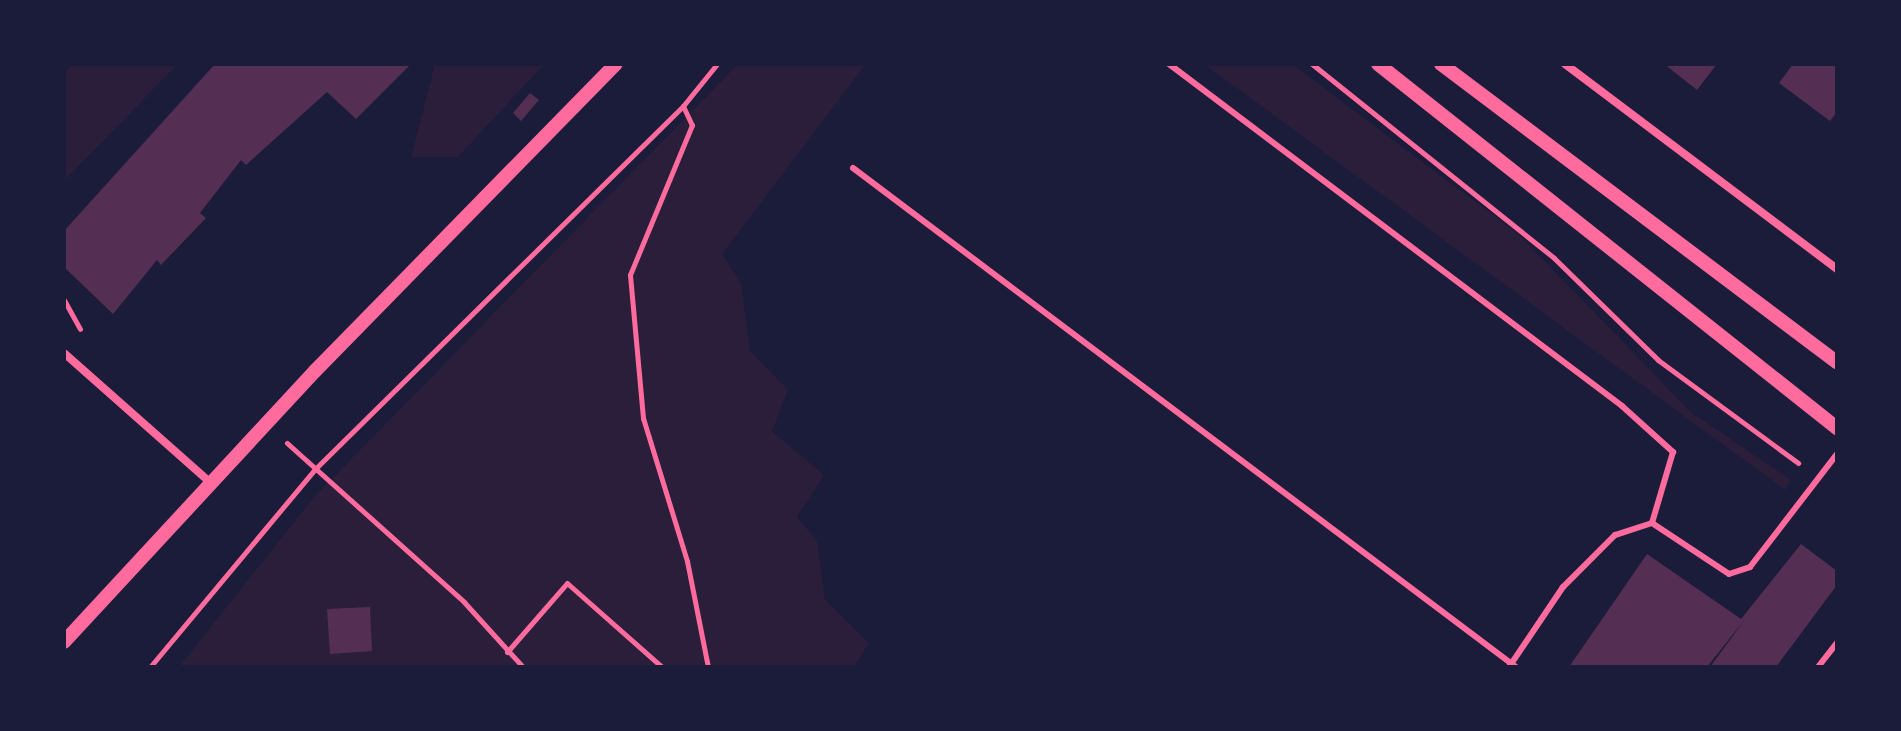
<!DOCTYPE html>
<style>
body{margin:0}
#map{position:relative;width:1901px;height:731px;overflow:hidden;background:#1b1b3a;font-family:Arial,sans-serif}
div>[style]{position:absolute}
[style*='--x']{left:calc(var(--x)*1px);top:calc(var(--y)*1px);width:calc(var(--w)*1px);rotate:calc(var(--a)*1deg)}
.green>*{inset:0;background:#2a1e3b}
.building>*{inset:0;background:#542f53}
.path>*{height:5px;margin:-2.5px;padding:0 2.5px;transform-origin:2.5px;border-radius:2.5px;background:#ff6b9d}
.service>*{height:6px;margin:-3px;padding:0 3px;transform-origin:3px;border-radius:3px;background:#ff6b9d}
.minor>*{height:8px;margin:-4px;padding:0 4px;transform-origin:4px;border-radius:4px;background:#ff6b9d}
.tertiary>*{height:14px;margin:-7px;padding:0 7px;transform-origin:7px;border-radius:7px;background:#ff6b9d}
span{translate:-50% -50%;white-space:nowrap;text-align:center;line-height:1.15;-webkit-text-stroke:6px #1b1b3a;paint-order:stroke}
.frame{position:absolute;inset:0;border:66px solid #1b1b3a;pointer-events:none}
</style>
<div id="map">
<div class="green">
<div style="clip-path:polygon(74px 64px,178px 64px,64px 181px,64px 72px)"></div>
<div style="clip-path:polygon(435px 64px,544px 64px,458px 157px,411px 157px)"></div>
<div style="clip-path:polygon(738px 64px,866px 64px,722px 254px,741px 283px,750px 351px,788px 390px,772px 431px,824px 475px,797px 517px,817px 541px,825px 600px,869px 643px,854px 667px,179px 667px,314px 497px)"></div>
<div style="clip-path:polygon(1204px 64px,1292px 64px,1518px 234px,1692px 413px,1791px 480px,1785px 490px)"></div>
</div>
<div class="building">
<div style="clip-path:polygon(215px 64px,411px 64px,356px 119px,327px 92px,246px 165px,241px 160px,200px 213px,206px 218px,161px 265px,157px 260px,113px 314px,64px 267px,64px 231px)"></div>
<div style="clip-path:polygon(1664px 64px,1717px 64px,1697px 90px)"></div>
<div style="clip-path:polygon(1793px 64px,1837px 64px,1837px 112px,1830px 121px,1779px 83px)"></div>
<div style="clip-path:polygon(530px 93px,539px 100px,521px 121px,513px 113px)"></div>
<div style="clip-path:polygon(1801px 544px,1837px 571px,1837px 585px,1776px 667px,1710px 667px,1746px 618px,1707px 667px,1569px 667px,1647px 554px,1741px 619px)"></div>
<div style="clip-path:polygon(370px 607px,372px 651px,330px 654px,327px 609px)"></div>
</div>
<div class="path">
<div style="--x:1312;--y:64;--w:310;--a:38.7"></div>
<div style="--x:1554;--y:258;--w:146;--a:44.4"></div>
<div style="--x:1658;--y:360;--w:174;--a:36.3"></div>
<div style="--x:683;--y:106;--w:21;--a:65"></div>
<div style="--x:692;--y:125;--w:162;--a:112.5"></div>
<div style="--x:630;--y:275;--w:144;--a:84.8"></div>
<div style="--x:643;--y:418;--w:150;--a:72.9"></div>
<div style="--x:687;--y:561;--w:108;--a:78.8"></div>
<div style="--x:64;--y:300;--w:33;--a:61"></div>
<div style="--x:287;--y:443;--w:238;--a:41.9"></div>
<div style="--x:464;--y:602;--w:88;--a:47.8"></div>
<div style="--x:507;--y:652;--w:91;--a:-49"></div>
<div style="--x:567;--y:583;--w:127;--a:41.5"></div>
<div style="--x:150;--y:667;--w:258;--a:-50.2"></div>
<div style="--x:315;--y:469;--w:517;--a:-44.61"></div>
<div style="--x:683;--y:106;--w:54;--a:-51"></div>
</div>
<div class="service">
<div style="--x:1169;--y:64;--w:568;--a:37.05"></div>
<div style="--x:1622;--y:406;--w:69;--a:42"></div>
<div style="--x:1673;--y:452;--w:74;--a:106.5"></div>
<div style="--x:1652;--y:523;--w:39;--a:162"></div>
<div style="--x:1615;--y:535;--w:74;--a:135"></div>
<div style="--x:1563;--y:587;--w:97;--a:124"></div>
<div style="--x:853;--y:168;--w:830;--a:36.97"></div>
<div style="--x:1652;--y:523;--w:92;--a:33.5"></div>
<div style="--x:1729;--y:574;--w:22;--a:-18"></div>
<div style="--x:1750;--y:567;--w:143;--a:-52.4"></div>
<div style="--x:1818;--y:667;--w:31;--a:-52"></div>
</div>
<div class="minor">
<div style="--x:1565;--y:64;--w:341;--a:37"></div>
<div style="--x:64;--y:353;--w:198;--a:41.5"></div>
</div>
<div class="tertiary">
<div style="--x:1378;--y:64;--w:586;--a:38.42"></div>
<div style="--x:1441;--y:64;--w:496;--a:37"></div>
<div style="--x:64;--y:642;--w:369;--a:-47.2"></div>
<div style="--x:315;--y:371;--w:430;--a:-45.6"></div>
</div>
<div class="frame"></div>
</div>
